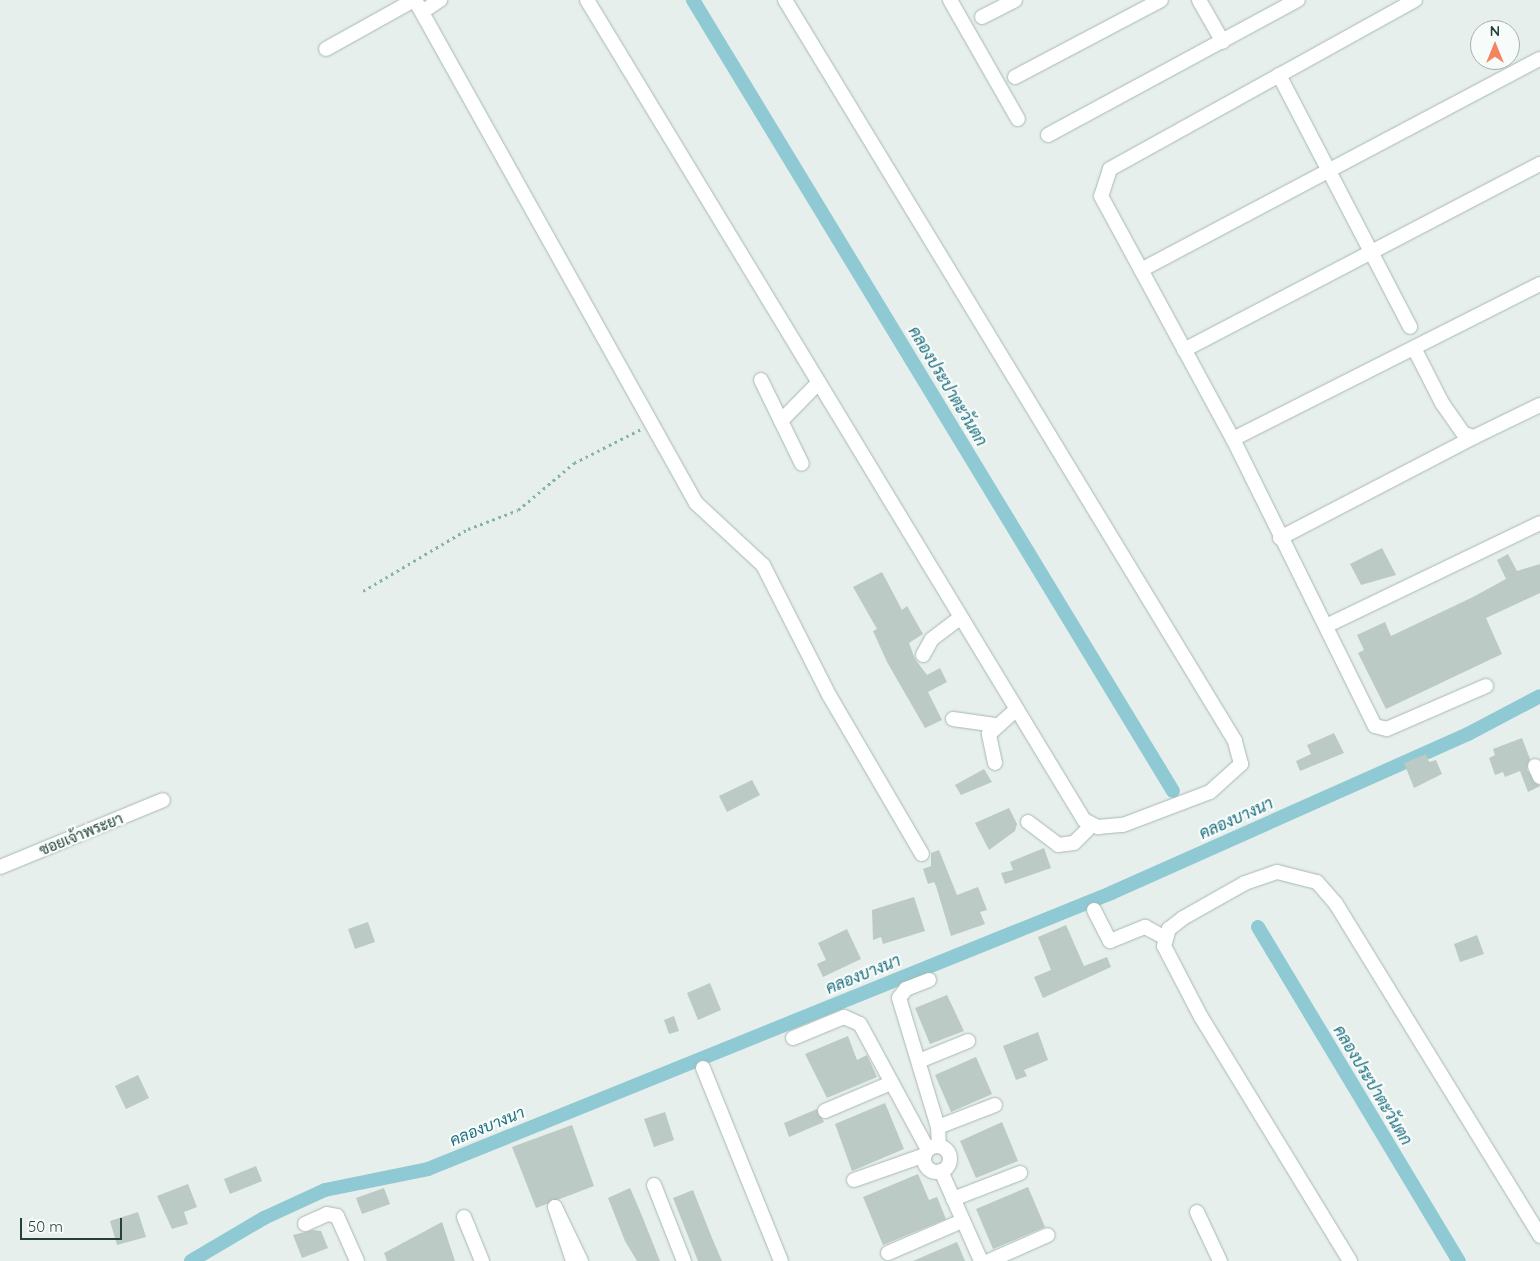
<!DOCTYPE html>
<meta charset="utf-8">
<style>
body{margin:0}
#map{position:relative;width:1540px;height:1261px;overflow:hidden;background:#e6efeb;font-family:Quicksand,Sarabun,sans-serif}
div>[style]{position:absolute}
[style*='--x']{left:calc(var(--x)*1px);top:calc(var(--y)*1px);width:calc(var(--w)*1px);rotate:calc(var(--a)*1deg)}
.canal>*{height:14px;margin:-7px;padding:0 7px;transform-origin:7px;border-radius:7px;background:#8ec9d4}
.building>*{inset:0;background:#bbcac4}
.path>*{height:2.5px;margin-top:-1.25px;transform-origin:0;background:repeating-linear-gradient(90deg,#86b3a5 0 2.5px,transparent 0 6.5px)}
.roads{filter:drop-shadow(0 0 1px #a8b8b2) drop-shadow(0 0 1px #a8b8b2)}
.street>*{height:14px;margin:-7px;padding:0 7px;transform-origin:7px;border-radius:7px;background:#fff}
.street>.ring{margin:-7px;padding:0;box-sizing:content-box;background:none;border:14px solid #fff;border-radius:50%}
span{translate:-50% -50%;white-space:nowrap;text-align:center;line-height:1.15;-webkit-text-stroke:4.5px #f7fbf9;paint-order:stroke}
.street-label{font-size:15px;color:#24423a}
.water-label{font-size:16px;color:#1c6f80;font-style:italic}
.north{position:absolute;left:1470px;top:20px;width:50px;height:50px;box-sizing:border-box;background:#f7fbf9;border:1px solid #a3b1ad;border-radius:50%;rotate:0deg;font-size:14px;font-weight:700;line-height:20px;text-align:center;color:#24423a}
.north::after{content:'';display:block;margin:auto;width:18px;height:22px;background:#f4845f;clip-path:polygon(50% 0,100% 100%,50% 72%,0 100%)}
.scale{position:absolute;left:20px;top:1218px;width:102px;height:22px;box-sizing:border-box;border:2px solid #24423a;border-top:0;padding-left:6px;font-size:15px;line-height:18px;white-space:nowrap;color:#24423a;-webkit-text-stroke:4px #f7fbf9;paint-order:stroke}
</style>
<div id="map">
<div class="canal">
<div style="--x:693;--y:0;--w:925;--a:58.75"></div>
<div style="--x:1258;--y:927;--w:390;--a:59"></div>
<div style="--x:191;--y:1261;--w:85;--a:-30.5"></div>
<div style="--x:264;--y:1218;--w:67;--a:-24.7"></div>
<div style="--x:325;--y:1190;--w:105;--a:-11.5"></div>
<div style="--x:428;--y:1169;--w:737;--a:-22"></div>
<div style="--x:1111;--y:893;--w:391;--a:-24"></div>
<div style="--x:1468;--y:734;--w:81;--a:-27.8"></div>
</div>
<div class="building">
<div style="clip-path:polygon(1382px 548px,1396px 575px,1361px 585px,1350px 564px)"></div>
<div style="clip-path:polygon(1508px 554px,1517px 571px,1540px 564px,1540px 593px,1486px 618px,1502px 654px,1386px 709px,1358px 653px,1364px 650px,1357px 635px,1385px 622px,1391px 636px,1473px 597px,1506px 579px,1497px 560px)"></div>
<div style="clip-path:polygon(882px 572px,902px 610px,907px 606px,923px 634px,909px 643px,915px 659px,927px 675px,940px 668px,947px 682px,928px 692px,942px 720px,925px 728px,887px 662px,873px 631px,877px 629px,853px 587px)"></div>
<div style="clip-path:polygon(1334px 733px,1344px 753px,1300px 771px,1296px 761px,1311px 754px,1307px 745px)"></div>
<div style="clip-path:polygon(1522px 738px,1530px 759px,1527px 770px,1540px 786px,1528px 792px,1520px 771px,1505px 777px,1503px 772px,1495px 775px,1489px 758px,1495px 755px,1493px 749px)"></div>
<div style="clip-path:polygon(1426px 754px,1429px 762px,1436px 760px,1442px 774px,1414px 788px,1404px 763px)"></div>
<div style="clip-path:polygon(984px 769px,992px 782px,961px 795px,955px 785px)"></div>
<div style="clip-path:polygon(752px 780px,760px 795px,727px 812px,719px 796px)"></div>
<div style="clip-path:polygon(1009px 808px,1017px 824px,1015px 831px,989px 850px,975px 823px)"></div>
<div style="clip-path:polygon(1044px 848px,1051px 868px,1005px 884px,1001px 873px,1013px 870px,1010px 862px)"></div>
<div style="clip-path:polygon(939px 850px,957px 895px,978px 887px,987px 910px,980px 912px,985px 924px,951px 936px,936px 886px,934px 882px,928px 884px,923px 869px,931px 866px,931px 853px)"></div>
<div style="clip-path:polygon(914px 897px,925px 931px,883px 944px,881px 937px,873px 940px,872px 910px)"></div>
<div style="clip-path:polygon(368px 922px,375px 942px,355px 949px,348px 929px)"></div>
<div style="clip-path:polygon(1066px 925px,1084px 966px,1107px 957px,1111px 967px,1043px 998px,1034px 977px,1051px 970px,1038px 937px)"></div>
<div style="clip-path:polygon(847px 929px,861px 959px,823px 977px,817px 964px,826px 960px,818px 943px)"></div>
<div style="clip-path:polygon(1477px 935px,1484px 954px,1460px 962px,1454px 944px)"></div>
<div style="clip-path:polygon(710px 983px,721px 1010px,698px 1020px,687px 993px)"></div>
<div style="clip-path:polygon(947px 995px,964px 1031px,930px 1044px,915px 1008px)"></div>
<div style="clip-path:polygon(674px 1016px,679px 1031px,669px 1034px,664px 1020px)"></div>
<div style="clip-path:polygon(1038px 1032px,1048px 1060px,1024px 1070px,1027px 1076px,1016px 1080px,1003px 1046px)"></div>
<div style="clip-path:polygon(848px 1036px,857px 1060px,867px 1055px,877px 1077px,827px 1098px,805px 1054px)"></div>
<div style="clip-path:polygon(976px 1057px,992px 1094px,951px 1112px,935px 1075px)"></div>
<div style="clip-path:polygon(138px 1075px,149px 1098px,126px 1109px,115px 1086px)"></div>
<div style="clip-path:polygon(885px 1103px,904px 1149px,852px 1171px,835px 1124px)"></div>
<div style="clip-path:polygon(817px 1109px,824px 1122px,789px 1137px,784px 1123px)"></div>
<div style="clip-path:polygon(665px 1112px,674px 1140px,654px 1147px,644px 1119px)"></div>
<div style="clip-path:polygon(1002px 1122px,1018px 1161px,976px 1178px,960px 1141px)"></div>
<div style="clip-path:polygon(572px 1125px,594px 1186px,536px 1208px,512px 1147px)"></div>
<div style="clip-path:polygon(256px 1166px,262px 1181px,230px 1194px,224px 1179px)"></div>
<div style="clip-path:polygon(918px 1174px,929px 1200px,937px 1197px,946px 1219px,883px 1245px,863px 1197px)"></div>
<div style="clip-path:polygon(188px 1184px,197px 1207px,184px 1212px,188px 1224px,172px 1229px,157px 1196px)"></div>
<div style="clip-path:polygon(1028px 1187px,1045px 1227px,993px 1249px,976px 1209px)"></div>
<div style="clip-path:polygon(384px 1188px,390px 1204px,362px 1214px,356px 1198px)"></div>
<div style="clip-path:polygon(630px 1188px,640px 1211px,660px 1261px,637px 1261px,625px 1241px,608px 1198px)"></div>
<div style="clip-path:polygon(693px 1190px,712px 1238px,722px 1261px,698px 1261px,673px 1198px)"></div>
<div style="clip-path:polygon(138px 1212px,146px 1237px,117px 1245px,110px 1221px)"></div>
<div style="clip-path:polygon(442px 1222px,455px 1261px,387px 1261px,384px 1253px)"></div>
<div style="clip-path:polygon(313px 1230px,321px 1231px,328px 1248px,302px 1258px,293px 1235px)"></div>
<div style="clip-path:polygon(957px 1242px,965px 1261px,913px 1261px)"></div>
</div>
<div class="path">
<div style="--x:363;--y:591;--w:122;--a:-30.6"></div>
<div style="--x:468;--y:529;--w:53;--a:-20.8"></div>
<div style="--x:518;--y:510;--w:73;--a:-40"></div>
<div style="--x:574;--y:463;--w:75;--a:-26.9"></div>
</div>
<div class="roads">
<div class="street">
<div style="--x:415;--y:0;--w:576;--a:60.81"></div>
<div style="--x:696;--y:503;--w:91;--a:42.8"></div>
<div style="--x:763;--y:565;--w:146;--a:63.1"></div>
<div style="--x:829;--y:695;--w:184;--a:59.7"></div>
<div style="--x:587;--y:0;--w:959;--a:58.78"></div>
<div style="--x:1084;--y:820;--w:16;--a:27"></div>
<div style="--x:1098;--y:827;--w:25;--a:-5"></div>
<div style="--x:1123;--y:825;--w:93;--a:-20.8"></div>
<div style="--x:1210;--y:792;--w:42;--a:-42.1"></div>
<div style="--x:1241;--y:764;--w:24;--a:-105"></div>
<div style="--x:1235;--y:741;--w:867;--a:-121.27"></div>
<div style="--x:950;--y:0;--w:137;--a:60.3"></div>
<div style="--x:1199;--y:0;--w:48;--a:60.3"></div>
<div style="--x:1415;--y:0;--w:349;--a:151"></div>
<div style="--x:1110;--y:169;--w:28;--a:108"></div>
<div style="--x:1101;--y:196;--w:277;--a:61.5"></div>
<div style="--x:1233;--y:439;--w:320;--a:63.7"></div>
<div style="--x:1375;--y:726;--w:12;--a:14"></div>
<div style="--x:1387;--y:729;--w:108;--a:-23.5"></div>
<div style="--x:422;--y:12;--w:22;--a:-34"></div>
<div style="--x:982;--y:17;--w:37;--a:-27"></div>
<div style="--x:326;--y:49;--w:101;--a:-29.1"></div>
<div style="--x:1279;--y:75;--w:284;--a:62.5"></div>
<div style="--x:1015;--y:77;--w:165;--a:-27.8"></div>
<div style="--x:1048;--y:135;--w:284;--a:-28.4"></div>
<div style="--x:1141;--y:270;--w:451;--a:-27.9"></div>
<div style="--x:1414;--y:348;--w:62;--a:63"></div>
<div style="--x:1442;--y:403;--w:38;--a:55"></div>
<div style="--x:1464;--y:434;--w:10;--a:17"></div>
<div style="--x:1474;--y:437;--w:73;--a:-25.9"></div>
<div style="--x:1184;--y:350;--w:402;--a:-27.6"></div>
<div style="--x:761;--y:380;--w:93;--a:64"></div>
<div style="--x:781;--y:421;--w:54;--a:-45.7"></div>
<div style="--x:1233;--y:439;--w:344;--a:-26.8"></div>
<div style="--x:1280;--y:538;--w:219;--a:-27.5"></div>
<div style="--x:1326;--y:626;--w:237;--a:-25.7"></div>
<div style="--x:923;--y:655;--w:18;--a:-61"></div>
<div style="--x:932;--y:639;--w:35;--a:-37"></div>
<div style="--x:953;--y:719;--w:42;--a:8.1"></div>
<div style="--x:995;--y:763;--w:30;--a:-102"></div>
<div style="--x:989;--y:734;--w:36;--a:-42"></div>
<div style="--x:1535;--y:766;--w:12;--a:66"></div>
<div style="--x:1028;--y:822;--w:38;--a:37"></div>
<div style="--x:1058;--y:845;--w:16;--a:-7"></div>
<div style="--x:1074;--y:843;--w:25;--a:-45"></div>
<div style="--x:0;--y:867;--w:176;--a:-22.3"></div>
<div style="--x:1094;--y:910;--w:35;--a:63"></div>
<div style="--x:1110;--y:941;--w:38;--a:-22"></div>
<div style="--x:1145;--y:927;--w:21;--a:28"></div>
<div style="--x:929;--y:980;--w:25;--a:159"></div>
<div style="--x:906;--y:989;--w:11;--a:128"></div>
<div style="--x:899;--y:998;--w:135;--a:73.2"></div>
<div style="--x:938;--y:1127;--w:19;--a:87"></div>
<div style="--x:793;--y:1038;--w:55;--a:-22.4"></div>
<div style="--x:844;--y:1017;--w:17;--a:24"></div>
<div style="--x:860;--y:1024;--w:143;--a:61.6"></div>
<div style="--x:919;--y:1061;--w:53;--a:-22.2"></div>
<div style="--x:703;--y:1068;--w:208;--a:68"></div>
<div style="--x:825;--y:1111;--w:72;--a:-23"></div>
<div style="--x:938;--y:1127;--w:61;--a:-21.1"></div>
<div class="ring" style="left:924px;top:1146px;width:12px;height:12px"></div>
<div style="--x:941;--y:1171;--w:98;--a:66"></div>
<div style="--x:854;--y:1180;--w:75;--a:-19.4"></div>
<div style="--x:654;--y:1185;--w:82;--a:68.5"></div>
<div style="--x:953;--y:1199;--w:72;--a:-21.2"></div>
<div style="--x:1197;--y:1212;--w:54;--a:64.9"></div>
<div style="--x:464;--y:1217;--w:48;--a:67.8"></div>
<div style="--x:305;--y:1224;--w:24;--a:-24"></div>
<div style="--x:327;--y:1214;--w:10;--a:11"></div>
<div style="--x:337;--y:1216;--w:49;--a:66"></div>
<div style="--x:888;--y:1253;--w:81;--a:-23.4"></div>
<div style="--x:573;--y:1261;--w:57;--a:-108.4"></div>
<div style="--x:555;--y:1207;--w:60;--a:64.3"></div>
<div style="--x:989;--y:1261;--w:64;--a:-23.8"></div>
<div style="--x:1350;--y:1261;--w:286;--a:-121.4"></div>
<div style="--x:1201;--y:1017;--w:80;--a:-117.5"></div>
<div style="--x:1164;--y:946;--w:18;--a:-74"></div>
<div style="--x:1169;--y:929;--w:18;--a:-38"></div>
<div style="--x:1183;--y:918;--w:71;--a:-29.4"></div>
<div style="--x:1245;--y:883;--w:34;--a:-19"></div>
<div style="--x:1277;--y:872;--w:41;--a:14"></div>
<div style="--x:1317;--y:882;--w:29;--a:49"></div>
<div style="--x:1336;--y:904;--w:390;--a:58.4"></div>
</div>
</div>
<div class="street-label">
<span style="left:81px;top:834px;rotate:-22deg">ซอยเจ้าพระยา</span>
</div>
<div class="water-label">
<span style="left:948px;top:386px;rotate:59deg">คลองประปาตะวันตก</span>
<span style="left:1236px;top:818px;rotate:-24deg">คลองบางนา</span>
<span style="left:863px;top:974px;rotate:-22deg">คลองบางนา</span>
<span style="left:1373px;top:1085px;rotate:59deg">คลองประปาตะวันตก</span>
<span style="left:487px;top:1126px;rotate:-22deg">คลองบางนา</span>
</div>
<div class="north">N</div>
<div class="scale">50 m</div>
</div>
